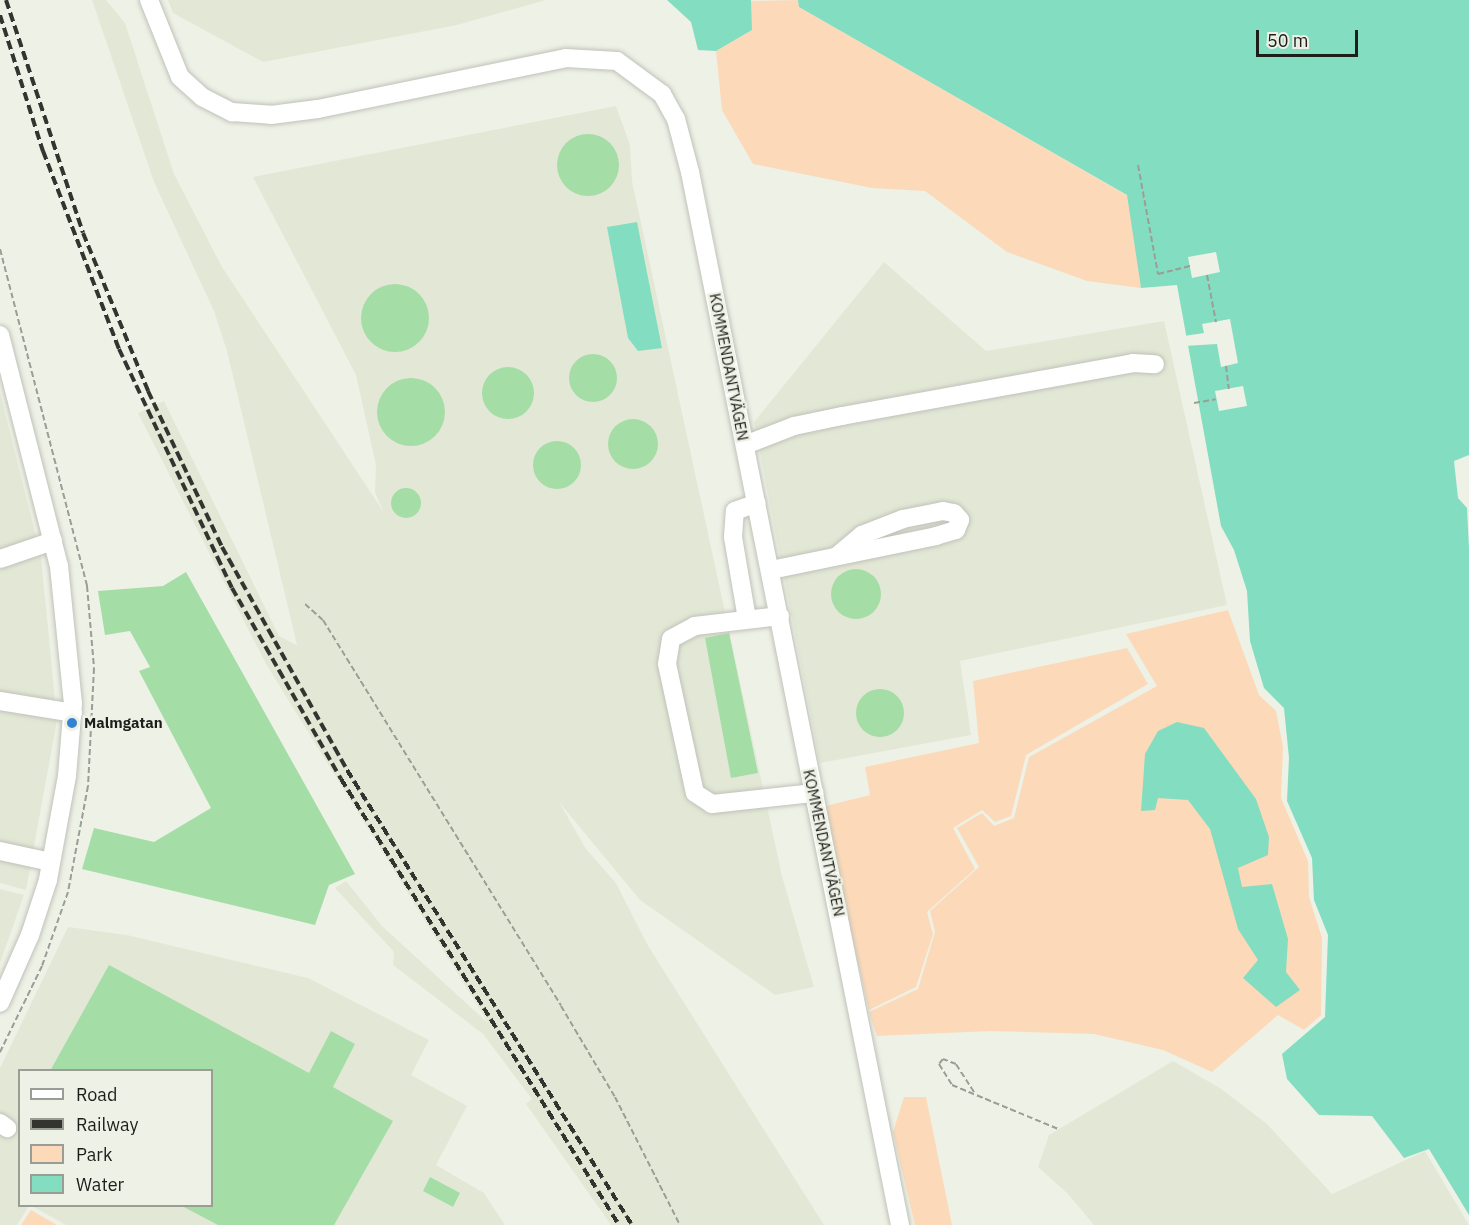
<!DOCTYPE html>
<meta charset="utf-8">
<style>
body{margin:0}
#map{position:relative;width:1469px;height:1225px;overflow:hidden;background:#eef1e6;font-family:"IBM Plex Sans",sans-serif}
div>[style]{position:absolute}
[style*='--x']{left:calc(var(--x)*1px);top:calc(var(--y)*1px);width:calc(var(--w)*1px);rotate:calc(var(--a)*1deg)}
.built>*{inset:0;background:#e3e8d6}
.green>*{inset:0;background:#fcdab9}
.water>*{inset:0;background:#83ddc1}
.pier>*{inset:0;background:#eef1e6}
.building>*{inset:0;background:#a5dda6}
.round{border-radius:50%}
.path>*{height:2px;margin-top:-1px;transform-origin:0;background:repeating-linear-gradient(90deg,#9b9e95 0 6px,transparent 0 9px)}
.roads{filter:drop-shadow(0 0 2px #c0c2b9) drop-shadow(0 0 2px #c0c2b9)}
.minor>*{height:18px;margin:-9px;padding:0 9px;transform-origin:9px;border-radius:9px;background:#fff}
.rail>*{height:4px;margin-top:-2px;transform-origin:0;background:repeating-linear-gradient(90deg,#33342f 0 9px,transparent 0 13.5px)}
.dots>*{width:16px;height:16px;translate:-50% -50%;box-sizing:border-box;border:3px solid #eef1e6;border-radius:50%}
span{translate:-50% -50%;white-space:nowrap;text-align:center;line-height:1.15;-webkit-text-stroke:5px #eef1e6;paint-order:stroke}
.street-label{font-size:15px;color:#1d1e1a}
.poi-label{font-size:15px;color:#1d1e1a;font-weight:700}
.left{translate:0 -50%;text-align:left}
.legend{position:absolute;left:18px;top:1069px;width:195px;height:138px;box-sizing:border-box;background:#eef1e6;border:2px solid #9a9d94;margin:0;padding:8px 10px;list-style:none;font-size:18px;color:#1d1e1a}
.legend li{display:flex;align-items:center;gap:12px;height:30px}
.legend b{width:30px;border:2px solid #9a9d94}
.scale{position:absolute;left:1256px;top:30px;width:102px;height:27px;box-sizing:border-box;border:3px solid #1d1e1a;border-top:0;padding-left:8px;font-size:18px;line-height:21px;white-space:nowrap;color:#1d1e1a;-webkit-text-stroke:4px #eef1e6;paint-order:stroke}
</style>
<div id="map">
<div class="built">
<div style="clip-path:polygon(92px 0,106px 0,125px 23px,174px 174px,222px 267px,383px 511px,375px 492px,376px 465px,356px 375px,253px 177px,616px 106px,630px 145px,632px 181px,782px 876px,814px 987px,775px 995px,640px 900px,559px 802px,586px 849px,616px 883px,647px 944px,824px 1225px,611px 1225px,526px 1104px,532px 1099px,483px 1034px,393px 965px,394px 952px,335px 888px,346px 881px,382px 926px,489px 1024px,266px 664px,138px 413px,164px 401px,279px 636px,297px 645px,227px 351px,214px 311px,154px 182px)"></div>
<div style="clip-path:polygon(168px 0,546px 0,457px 25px,263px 62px,173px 13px)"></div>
<div style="clip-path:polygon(884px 262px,986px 351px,1164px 321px,1227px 605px,960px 661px,971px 735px,820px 763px,754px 422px)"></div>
<div style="clip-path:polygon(0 393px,41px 556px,57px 720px,26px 890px,0 883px)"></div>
<div style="clip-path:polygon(0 889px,24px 895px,0 963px)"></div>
<div style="clip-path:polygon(68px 927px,127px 935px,308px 978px,429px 1040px,411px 1075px,467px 1106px,436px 1165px,484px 1193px,505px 1225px,66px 1225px,32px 1206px,212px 1206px,212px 1070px,20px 1070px,20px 1206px,29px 1206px,17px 1225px,0 1225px,0 1068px)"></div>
<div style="clip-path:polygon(1173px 1061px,1220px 1088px,1267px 1124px,1332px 1194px,1425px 1151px,1469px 1225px,1094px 1225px,1068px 1194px,1038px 1167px,1049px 1135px)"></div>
</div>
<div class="green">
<div style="clip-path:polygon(798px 0,799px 7px,1128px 196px,1141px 288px,1087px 281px,1007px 252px,925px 191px,872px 188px,753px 164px,722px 110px,716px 51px,752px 30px,749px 1px)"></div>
<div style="clip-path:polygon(1228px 610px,1259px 695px,1276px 711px,1283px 747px,1281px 798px,1308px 861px,1309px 897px,1322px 938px,1321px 1015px,1304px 1030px,1278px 1015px,1212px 1072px,1163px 1050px,1094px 1034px,991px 1031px,877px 1036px,869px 1012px,918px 989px,935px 932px,930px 911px,979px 867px,957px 828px,982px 813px,994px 826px,1014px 818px,1029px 757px,1157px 686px,1126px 634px)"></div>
<div style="clip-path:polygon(1127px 648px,1148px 684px,1026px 755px,1011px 816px,995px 822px,982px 810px,953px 828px,975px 869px,927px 912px,933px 934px,916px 987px,869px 1010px,822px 807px,870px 795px,865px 767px,979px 743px,973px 681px)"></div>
<div style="clip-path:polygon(904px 1097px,926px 1097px,952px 1225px,915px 1225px,893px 1132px)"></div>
<div style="clip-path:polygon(31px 1210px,57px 1225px,21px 1225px)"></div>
</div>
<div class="water">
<div style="clip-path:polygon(667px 0,751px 0,752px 30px,716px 51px,698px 50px,691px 22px)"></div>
<div style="clip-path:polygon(798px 0,1469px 0,1469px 455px,1454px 461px,1458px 498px,1467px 508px,1469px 549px,1469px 1215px,1429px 1149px,1404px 1158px,1372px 1116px,1319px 1115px,1287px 1079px,1282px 1054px,1325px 1017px,1328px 935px,1314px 900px,1312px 858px,1287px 801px,1289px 758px,1284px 708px,1264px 688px,1250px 641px,1247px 591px,1234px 550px,1221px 526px,1177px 285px,1141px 288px,1127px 195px,799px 7px)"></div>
<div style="clip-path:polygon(637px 222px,662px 348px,638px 351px,628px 338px,607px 227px)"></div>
<div style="clip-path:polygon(1177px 722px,1204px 728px,1256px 799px,1269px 837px,1268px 855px,1238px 868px,1242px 887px,1272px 884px,1288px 939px,1286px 972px,1300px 990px,1276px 1007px,1243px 978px,1258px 960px,1238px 929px,1210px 829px,1188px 800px,1158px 798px,1155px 810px,1141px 811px,1145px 754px,1158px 731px)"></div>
</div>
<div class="pier">
<div style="clip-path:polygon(1216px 252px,1220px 272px,1192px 278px,1188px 257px)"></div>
<div style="clip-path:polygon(1230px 319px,1238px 363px,1221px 367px,1217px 344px,1185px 346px,1184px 336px,1204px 333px,1202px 324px)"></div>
<div style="clip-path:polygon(1243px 386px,1247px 406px,1219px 411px,1215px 391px)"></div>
</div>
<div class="building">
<div class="round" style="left:557px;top:134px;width:62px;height:62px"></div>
<div class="round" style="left:361px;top:284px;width:68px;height:68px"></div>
<div class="round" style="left:569px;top:354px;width:48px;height:48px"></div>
<div class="round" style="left:482px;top:367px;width:52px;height:52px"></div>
<div class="round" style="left:377px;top:378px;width:68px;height:68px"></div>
<div class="round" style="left:608px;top:419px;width:50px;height:50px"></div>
<div class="round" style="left:533px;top:441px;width:48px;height:48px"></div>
<div class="round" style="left:391px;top:488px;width:30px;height:30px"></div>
<div class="round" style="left:831px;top:569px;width:50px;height:50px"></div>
<div style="clip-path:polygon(186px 572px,355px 874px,329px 885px,315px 925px,82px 869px,94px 828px,154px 842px,211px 808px,139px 671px,150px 667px,130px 631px,105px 635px,98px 591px,163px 586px)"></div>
<div style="clip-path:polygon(729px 633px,758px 773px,731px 778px,705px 638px)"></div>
<div class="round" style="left:856px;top:689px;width:48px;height:48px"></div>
<div style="clip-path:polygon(109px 965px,309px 1073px,331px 1031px,355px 1044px,333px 1087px,393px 1121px,334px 1225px,218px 1225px,182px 1206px,212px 1206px,212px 1071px,50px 1071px)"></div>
<div style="clip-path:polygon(430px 1177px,460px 1193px,453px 1207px,423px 1191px)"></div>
</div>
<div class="path">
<div style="--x:1138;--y:165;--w:111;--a:79.6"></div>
<div style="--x:1158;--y:274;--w:33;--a:-14"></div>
<div style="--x:0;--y:249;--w:348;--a:75.5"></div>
<div style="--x:87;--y:586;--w:82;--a:85.1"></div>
<div style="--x:94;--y:668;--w:118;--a:92.9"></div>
<div style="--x:88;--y:786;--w:108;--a:100.7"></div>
<div style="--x:68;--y:892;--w:78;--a:109.4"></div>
<div style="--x:42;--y:966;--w:96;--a:116"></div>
<div style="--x:1207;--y:275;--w:48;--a:79.2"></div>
<div style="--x:1226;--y:366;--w:23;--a:83"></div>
<div style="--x:1194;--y:403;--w:22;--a:-10"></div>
<div style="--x:305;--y:604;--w:24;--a:42"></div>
<div style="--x:323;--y:620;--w:453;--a:58.3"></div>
<div style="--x:561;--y:1006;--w:106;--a:59.3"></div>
<div style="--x:615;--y:1097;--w:144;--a:63.1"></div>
<div style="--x:974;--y:1092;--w:33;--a:-123"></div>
<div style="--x:956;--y:1064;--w:14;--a:-159"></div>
<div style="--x:943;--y:1059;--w:6;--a:129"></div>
<div style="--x:939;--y:1064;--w:25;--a:58"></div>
<div style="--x:952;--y:1085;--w:115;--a:22.5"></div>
</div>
<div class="roads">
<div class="minor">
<div style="--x:149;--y:0;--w:83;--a:68.1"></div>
<div style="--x:180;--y:77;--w:30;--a:42"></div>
<div style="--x:202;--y:97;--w:34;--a:27"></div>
<div style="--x:232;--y:112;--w:39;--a:4"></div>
<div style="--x:271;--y:115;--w:47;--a:-7.3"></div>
<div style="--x:318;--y:109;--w:253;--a:-11.6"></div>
<div style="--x:566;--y:58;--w:51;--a:3.4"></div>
<div style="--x:617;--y:61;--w:56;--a:36.3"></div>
<div style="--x:662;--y:94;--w:29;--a:61"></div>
<div style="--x:676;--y:119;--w:55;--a:75.2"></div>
<div style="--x:690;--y:172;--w:1074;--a:78.72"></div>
<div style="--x:0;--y:335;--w:238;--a:75.7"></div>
<div style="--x:59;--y:566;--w:138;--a:84.2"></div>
<div style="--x:73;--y:703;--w:73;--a:94.7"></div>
<div style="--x:67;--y:776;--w:106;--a:100.4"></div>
<div style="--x:48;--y:880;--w:58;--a:108.1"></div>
<div style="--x:30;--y:935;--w:74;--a:113.8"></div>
<div style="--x:745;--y:445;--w:53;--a:-21.2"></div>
<div style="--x:794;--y:426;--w:49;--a:-11.8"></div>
<div style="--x:842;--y:416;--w:296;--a:-10.3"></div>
<div style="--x:1133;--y:363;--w:22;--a:3"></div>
<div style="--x:0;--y:559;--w:56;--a:-18.8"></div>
<div style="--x:771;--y:570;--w:168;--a:-11.6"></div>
<div style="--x:936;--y:536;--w:21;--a:-17"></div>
<div style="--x:956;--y:530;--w:11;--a:-68"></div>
<div style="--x:960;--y:520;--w:9;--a:-131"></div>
<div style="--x:954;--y:513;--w:11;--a:-170"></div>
<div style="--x:943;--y:511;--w:41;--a:168.7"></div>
<div style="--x:903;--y:519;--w:44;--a:158.7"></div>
<div style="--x:862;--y:535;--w:33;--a:140"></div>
<div style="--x:780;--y:616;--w:86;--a:173.3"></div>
<div style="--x:695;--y:626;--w:27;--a:152"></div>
<div style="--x:671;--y:639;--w:25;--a:99"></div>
<div style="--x:667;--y:664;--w:132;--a:77.8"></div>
<div style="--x:695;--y:793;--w:20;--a:33"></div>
<div style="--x:712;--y:804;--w:103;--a:-6.2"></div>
<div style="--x:747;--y:619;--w:83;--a:-99.7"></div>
<div style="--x:733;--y:537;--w:26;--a:-86"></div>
<div style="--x:735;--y:511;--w:23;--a:-20"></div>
<div style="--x:0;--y:701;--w:74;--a:9.3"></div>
<div style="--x:0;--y:851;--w:52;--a:12.2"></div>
<div style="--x:0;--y:1123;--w:9;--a:36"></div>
</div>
</div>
<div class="rail">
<div style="--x:6;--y:0;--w:245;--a:71.7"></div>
<div style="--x:83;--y:233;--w:171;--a:67.6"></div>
<div style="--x:148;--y:391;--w:173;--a:64.6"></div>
<div style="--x:222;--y:547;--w:256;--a:60.7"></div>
<div style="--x:347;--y:770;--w:537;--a:57.94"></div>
<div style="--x:0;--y:15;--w:143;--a:72.5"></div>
<div style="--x:43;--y:151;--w:212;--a:69"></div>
<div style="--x:119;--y:349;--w:264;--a:64.7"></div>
<div style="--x:232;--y:588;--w:220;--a:60.3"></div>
<div style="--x:341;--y:779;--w:526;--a:58.06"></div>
</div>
<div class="dots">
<div style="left:72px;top:723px;background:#3283d2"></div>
</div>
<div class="street-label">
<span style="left:729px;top:367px;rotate:79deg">KOMMENDANTVÄGEN</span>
<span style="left:824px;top:843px;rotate:78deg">KOMMENDANTVÄGEN</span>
</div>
<div class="poi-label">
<span class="left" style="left:84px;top:723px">Malmgatan</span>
</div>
<ul class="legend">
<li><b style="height:8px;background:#fff"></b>Road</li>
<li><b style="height:8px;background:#33342f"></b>Railway</li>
<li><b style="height:16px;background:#fcdab9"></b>Park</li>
<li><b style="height:16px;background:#83ddc1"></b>Water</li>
</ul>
<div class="scale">50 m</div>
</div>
